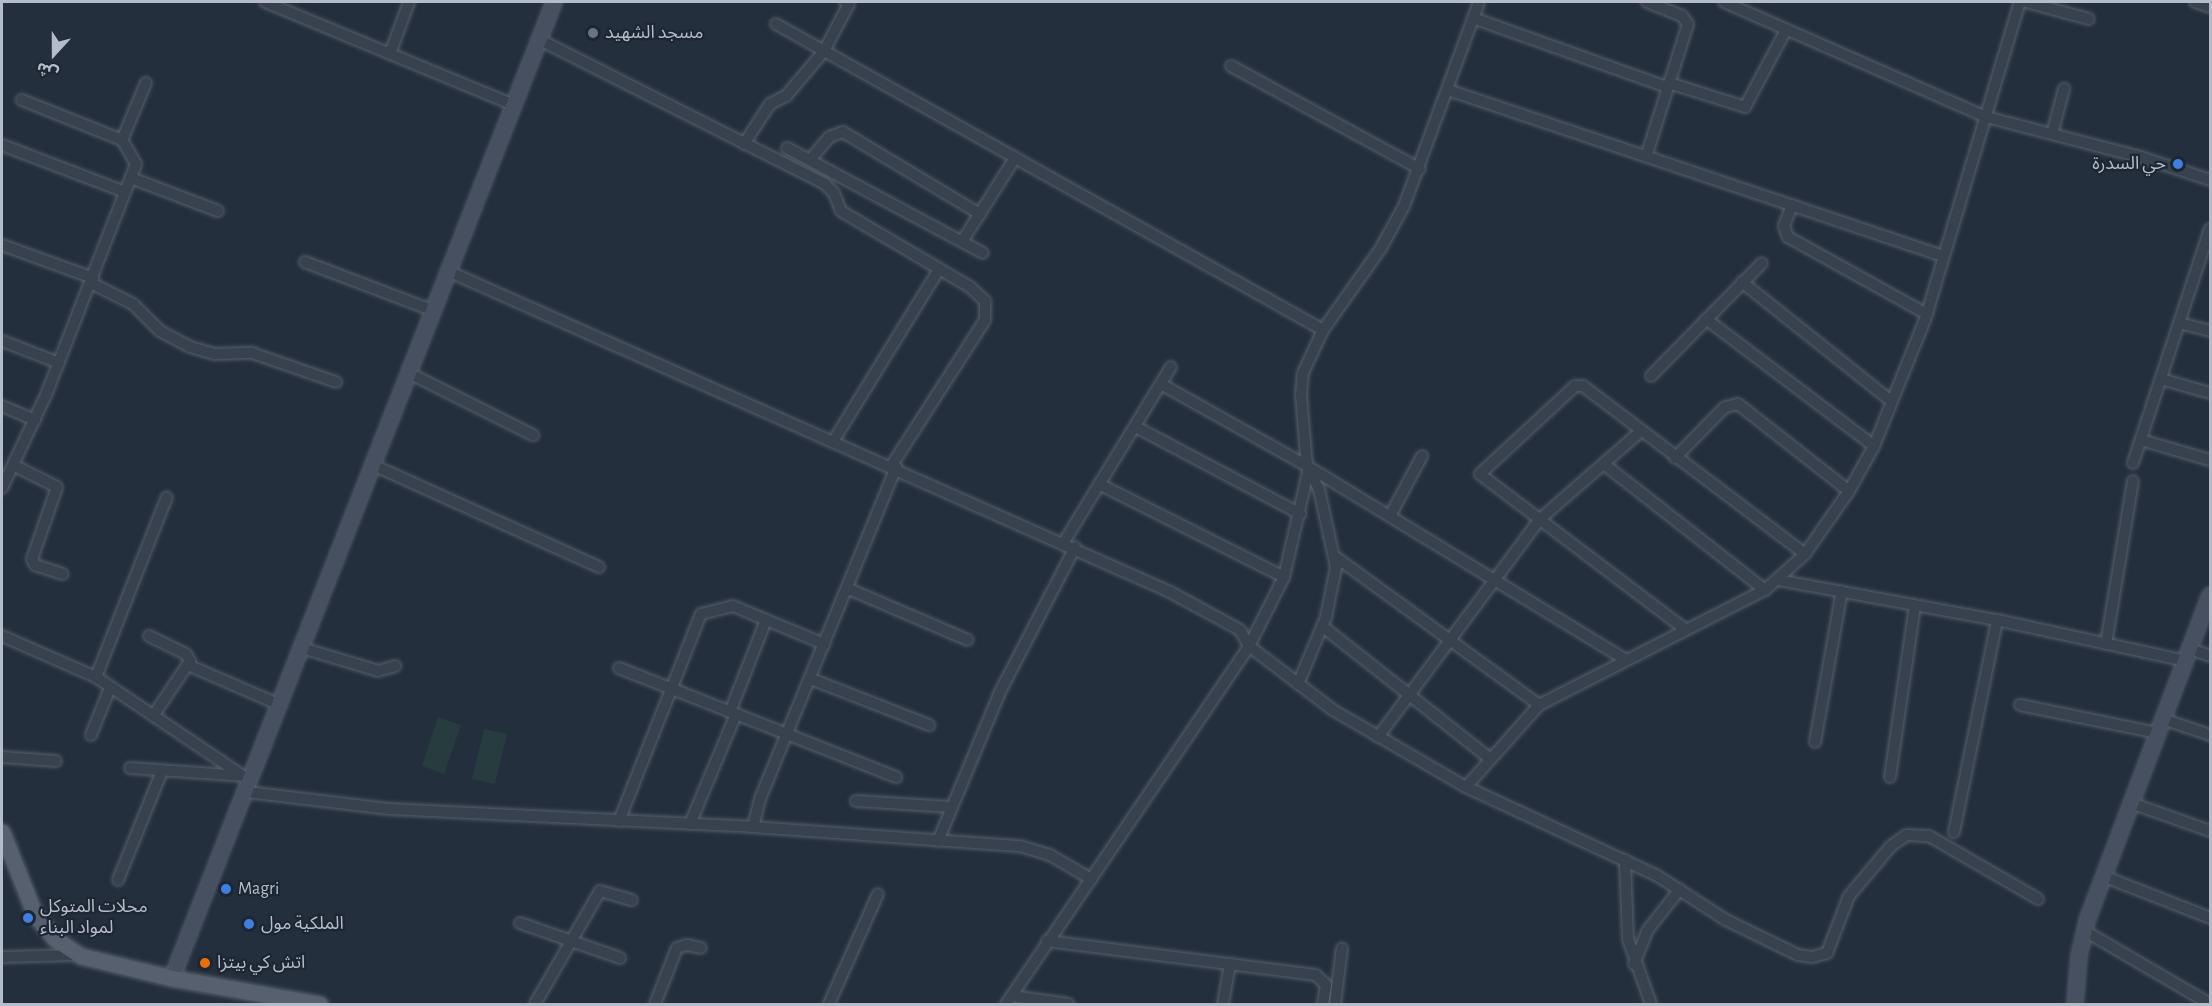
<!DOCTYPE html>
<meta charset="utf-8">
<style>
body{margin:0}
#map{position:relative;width:2212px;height:1006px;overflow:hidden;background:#242f3e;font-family:"Alegreya Sans","Noto Sans Arabic",sans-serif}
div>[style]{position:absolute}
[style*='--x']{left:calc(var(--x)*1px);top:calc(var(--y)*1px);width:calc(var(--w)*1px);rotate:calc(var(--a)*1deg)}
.green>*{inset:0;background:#263c3f}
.roads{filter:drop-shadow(0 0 2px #565f6c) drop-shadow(0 0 2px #565f6c)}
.street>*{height:10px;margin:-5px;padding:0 5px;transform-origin:5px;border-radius:5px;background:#38414e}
.secondary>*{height:14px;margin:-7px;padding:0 7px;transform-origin:7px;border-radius:7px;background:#465061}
.primary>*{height:15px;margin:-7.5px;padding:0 7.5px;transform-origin:7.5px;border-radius:7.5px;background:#56606e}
.dots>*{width:16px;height:16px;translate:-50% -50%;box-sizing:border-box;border:3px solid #1d2633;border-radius:50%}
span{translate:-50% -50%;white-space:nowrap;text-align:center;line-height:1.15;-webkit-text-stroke:4.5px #1d2633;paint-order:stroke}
.poi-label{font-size:18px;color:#b4bcc9}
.left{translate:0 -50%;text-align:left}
.right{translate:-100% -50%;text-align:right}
.frame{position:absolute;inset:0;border:3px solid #b4bcc9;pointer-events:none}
.north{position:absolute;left:24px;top:24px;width:60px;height:60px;-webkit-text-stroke:4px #1d2633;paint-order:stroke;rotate:201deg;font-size:16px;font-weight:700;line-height:24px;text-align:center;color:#b4bcc9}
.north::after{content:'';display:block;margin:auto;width:21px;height:27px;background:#b4bcc9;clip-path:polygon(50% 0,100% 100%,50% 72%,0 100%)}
</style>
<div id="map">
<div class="green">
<div style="clip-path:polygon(438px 717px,461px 725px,444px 774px,422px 766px)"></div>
<div style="clip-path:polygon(484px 729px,507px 734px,495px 784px,472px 779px)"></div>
</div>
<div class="roads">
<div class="street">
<div style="--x:265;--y:2;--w:269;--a:22.5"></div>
<div style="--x:1724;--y:2;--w:286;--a:23.7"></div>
<div style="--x:1986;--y:117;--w:160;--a:14.5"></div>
<div style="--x:2141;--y:157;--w:73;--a:18.4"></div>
<div style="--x:2026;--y:2;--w:65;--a:15.1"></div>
<div style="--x:2195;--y:2;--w:16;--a:18"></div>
<div style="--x:1473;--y:18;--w:206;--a:19.6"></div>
<div style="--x:776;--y:24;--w:627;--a:29.22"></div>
<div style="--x:540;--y:40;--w:319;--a:26.8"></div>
<div style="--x:825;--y:184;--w:13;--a:45"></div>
<div style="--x:834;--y:193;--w:19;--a:69"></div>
<div style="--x:841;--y:211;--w:150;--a:30.5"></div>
<div style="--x:970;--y:287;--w:21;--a:43"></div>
<div style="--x:985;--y:301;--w:19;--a:90"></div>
<div style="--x:985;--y:320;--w:172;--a:122.7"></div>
<div style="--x:390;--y:54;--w:55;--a:-69.9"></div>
<div style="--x:1231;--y:66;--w:215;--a:28.6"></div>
<div style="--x:1669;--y:83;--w:80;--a:17.5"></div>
<div style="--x:1745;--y:107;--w:87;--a:-62"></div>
<div style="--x:1448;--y:90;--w:522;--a:18.54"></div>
<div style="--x:2052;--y:134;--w:47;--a:-75.1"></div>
<div style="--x:122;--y:140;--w:62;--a:-67.2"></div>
<div style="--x:744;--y:144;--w:48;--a:-57"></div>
<div style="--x:770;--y:104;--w:18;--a:-27"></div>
<div style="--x:786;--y:96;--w:59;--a:-49.8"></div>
<div style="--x:824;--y:51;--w:53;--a:-62"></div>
<div style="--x:849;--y:4;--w:4;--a:-153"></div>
<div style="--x:2;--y:145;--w:132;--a:20.9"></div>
<div style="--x:787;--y:148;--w:222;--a:28.2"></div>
<div style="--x:1646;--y:157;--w:139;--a:-72.5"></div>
<div style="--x:1688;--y:24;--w:10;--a:-127"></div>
<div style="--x:1682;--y:16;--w:38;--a:-158"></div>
<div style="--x:810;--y:160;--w:30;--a:-50"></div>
<div style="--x:829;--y:137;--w:15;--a:-20"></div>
<div style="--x:843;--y:132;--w:160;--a:30.9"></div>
<div style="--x:131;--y:178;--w:93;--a:20.8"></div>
<div style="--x:1792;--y:205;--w:22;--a:111"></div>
<div style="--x:1784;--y:226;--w:12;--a:70"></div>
<div style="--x:1788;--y:237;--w:159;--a:29"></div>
<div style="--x:963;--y:240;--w:97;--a:-57.6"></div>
<div style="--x:2;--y:245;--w:97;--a:19.9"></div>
<div style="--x:305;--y:262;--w:138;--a:20.8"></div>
<div style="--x:450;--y:272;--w:788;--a:23.96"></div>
<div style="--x:1170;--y:592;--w:80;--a:28.5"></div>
<div style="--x:1240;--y:630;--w:18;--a:61"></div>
<div style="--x:1249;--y:646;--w:106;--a:37.3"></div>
<div style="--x:1333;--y:710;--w:154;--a:30.1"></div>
<div style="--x:1466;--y:787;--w:110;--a:-48.3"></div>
<div style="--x:1539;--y:705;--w:254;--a:-27"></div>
<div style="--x:1765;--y:590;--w:54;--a:-42"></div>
<div style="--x:1805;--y:554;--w:77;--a:-55.1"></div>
<div style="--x:1849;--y:491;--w:51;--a:-60.9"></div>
<div style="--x:1874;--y:446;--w:136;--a:-68"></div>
<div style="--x:1925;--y:320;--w:332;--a:-73.4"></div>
<div style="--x:1742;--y:282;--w:191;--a:38.6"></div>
<div style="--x:91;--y:283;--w:47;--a:26.6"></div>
<div style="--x:133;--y:304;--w:38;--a:45"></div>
<div style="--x:160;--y:331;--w:34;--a:28"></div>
<div style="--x:190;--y:347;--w:25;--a:16"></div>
<div style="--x:214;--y:354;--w:38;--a:-2"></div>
<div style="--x:252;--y:353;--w:89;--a:19"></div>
<div style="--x:1706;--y:319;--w:211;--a:37.1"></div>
<div style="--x:2179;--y:323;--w:32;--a:14"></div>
<div style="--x:2;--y:341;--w:61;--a:21.1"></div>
<div style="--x:409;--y:373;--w:139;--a:26.6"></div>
<div style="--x:1651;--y:376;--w:158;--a:-45.5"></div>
<div style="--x:2161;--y:379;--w:51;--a:15.9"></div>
<div style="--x:1161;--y:384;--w:167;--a:29.3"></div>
<div style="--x:1307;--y:466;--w:372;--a:31.3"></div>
<div style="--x:2;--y:406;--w:36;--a:23"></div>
<div style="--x:1136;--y:427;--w:186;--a:27.9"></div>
<div style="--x:834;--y:440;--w:201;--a:-58.4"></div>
<div style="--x:2141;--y:440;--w:72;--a:16.2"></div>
<div style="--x:1675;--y:458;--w:71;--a:-45.6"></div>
<div style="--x:1725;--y:407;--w:13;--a:-13"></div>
<div style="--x:1738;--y:404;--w:141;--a:38.1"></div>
<div style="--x:2133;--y:463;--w:246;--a:-71.8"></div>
<div style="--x:13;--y:465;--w:49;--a:26.6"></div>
<div style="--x:57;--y:487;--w:76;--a:109.1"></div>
<div style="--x:32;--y:559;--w:7;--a:63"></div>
<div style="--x:35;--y:565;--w:29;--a:18"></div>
<div style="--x:373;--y:465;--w:248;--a:24.3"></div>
<div style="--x:1605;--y:465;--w:203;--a:38"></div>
<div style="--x:1099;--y:484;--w:207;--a:26.7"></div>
<div style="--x:2;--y:488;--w:103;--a:-64.7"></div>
<div style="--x:46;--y:395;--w:248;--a:-68.7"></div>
<div style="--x:136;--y:164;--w:28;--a:-120"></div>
<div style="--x:122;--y:140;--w:108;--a:-158.2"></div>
<div style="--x:1390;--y:516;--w:68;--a:-61.9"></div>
<div style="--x:1064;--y:542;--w:205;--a:-58.6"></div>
<div style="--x:1337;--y:558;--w:250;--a:36"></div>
<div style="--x:1778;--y:580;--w:223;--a:10.4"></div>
<div style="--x:1997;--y:620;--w:193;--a:12.2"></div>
<div style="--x:849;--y:589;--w:129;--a:23.2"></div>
<div style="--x:1322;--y:626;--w:213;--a:38.3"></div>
<div style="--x:1686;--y:630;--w:258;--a:-142.9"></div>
<div style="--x:1480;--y:474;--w:129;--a:-42.8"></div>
<div style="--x:1575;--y:386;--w:8;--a:0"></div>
<div style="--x:1583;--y:386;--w:278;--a:37.1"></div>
<div style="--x:2;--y:636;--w:103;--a:23.6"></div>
<div style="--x:96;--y:677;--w:177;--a:34"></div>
<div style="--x:149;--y:636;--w:41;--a:25.9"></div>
<div style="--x:186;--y:654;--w:8;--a:60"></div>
<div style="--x:190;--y:661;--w:66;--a:123.9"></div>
<div style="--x:2106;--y:644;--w:165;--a:-80.6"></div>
<div style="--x:302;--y:648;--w:79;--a:16.8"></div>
<div style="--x:378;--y:671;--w:18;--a:-16"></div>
<div style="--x:2190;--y:649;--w:21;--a:19"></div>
<div style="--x:188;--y:665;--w:100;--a:23.5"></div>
<div style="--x:619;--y:668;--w:298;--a:21.5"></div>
<div style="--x:96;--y:677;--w:193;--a:-68.5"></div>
<div style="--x:811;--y:679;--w:127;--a:21.3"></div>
<div style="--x:1298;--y:684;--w:73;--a:-67.3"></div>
<div style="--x:1326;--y:617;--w:51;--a:-78.7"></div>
<div style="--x:1336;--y:567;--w:80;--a:-102.3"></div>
<div style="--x:1319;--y:489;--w:26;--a:-118"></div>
<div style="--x:1307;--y:466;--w:71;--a:-94.8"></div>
<div style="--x:1301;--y:395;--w:22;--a:-85"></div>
<div style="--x:1303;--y:373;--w:47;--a:-65.1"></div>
<div style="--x:1323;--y:330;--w:100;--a:-54.7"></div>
<div style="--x:1381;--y:248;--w:48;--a:-61.3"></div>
<div style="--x:1404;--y:206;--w:217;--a:-69.8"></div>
<div style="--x:2020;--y:705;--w:141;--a:11.5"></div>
<div style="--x:730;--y:712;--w:99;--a:-68.6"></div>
<div style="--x:2163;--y:719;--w:50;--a:18.8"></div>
<div style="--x:91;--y:735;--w:51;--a:-68"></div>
<div style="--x:1378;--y:737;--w:270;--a:-53.4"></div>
<div style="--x:1539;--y:520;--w:134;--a:-41.1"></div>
<div style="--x:1815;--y:742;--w:153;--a:-79.9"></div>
<div style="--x:2;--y:757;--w:54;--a:4.2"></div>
<div style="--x:130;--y:768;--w:113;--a:4"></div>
<div style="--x:1890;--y:777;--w:173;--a:-81.7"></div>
<div style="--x:1466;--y:787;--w:209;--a:24.9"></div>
<div style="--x:1656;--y:875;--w:83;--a:32.7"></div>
<div style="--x:1726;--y:920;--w:80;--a:25.9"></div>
<div style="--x:1798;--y:955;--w:14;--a:8"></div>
<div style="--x:1812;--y:957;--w:16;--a:-15"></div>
<div style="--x:1827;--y:953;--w:61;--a:-68.9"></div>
<div style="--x:1849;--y:896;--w:65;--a:-50"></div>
<div style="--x:1891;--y:846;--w:19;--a:-35"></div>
<div style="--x:1907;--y:835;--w:22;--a:3"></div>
<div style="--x:1929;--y:836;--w:126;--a:30"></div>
<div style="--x:247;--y:792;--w:143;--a:6.8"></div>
<div style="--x:389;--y:809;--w:364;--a:2.8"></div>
<div style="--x:753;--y:827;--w:268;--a:4.1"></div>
<div style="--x:1020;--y:846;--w:31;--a:17"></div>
<div style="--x:1050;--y:855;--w:48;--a:30.3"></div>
<div style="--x:856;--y:801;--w:95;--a:3.6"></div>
<div style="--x:2131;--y:803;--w:84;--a:19.5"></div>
<div style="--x:619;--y:821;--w:223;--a:-68.4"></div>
<div style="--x:701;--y:614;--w:33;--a:-14"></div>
<div style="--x:733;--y:606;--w:99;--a:22.7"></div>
<div style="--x:690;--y:824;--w:119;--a:-67.3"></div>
<div style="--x:753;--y:827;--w:29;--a:-76"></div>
<div style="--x:760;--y:799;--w:359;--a:-67.7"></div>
<div style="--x:1954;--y:832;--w:216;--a:-78.5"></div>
<div style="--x:938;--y:841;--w:164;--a:-67.4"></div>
<div style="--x:1001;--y:690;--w:161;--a:-62.6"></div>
<div style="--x:1625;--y:860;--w:79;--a:87.8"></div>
<div style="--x:1628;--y:939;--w:69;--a:70.5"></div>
<div style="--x:2103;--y:876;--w:115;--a:21.4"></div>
<div style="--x:118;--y:880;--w:118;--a:-68"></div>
<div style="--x:520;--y:923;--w:106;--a:19.3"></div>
<div style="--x:2085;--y:931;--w:145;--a:30.3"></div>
<div style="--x:1047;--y:941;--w:271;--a:7.2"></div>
<div style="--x:1316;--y:975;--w:14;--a:45"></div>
<div style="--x:1326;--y:985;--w:19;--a:99"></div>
<div style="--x:2;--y:957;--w:76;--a:-1.5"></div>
<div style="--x:1634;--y:964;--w:35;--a:-68"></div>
<div style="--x:1647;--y:931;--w:53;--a:-51.8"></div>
<div style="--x:1012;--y:996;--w:57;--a:8.1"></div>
<div style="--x:535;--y:1004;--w:130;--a:-60.1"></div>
<div style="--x:600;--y:891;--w:33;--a:16"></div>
<div style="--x:655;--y:1004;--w:60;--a:-68.6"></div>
<div style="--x:677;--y:948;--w:10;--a:-17"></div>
<div style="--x:687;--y:945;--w:14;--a:12"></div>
<div style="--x:829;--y:1004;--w:120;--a:-66"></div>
<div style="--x:1006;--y:1004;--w:433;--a:-55.8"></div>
<div style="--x:1249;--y:646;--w:77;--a:-63.1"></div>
<div style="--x:1284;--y:577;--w:108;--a:-77.1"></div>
<div style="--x:1223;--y:1004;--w:41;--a:-80.1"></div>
<div style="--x:1335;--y:1004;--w:56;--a:-82.9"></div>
</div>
<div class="secondary">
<div style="--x:172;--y:978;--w:1048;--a:-68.62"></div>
<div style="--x:2075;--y:1004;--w:48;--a:-85.2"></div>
<div style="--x:2079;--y:956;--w:39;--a:-77"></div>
<div style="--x:2088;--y:918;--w:345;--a:-69.3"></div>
</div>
<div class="primary">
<div style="--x:2;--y:832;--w:89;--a:68.3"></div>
<div style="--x:35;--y:915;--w:30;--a:50"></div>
<div style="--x:54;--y:938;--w:32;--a:34"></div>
<div style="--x:81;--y:956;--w:94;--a:13.6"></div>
<div style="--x:172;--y:978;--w:150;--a:10"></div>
</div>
</div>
<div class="dots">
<div style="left:593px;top:33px;background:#6b7280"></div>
<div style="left:2178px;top:164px;background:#3f7fe0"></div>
<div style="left:226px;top:889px;background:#3f7fe0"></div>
<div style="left:28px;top:918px;background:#3f7fe0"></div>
<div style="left:249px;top:924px;background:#3f7fe0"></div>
<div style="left:205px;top:963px;background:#e8710a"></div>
</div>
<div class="poi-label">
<span class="left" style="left:605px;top:33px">مسجد الشهيد</span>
<span class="right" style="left:2166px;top:164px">حي السدرة</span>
<span class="left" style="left:238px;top:889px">Magri</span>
<span class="left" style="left:40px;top:918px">محلات المتوكل<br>لمواد البناء</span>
<span class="left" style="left:261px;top:924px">الملكية مول</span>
<span class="left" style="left:217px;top:963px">اتش كي بيتزا</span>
</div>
<div class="frame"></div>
<div class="north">ش</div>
</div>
